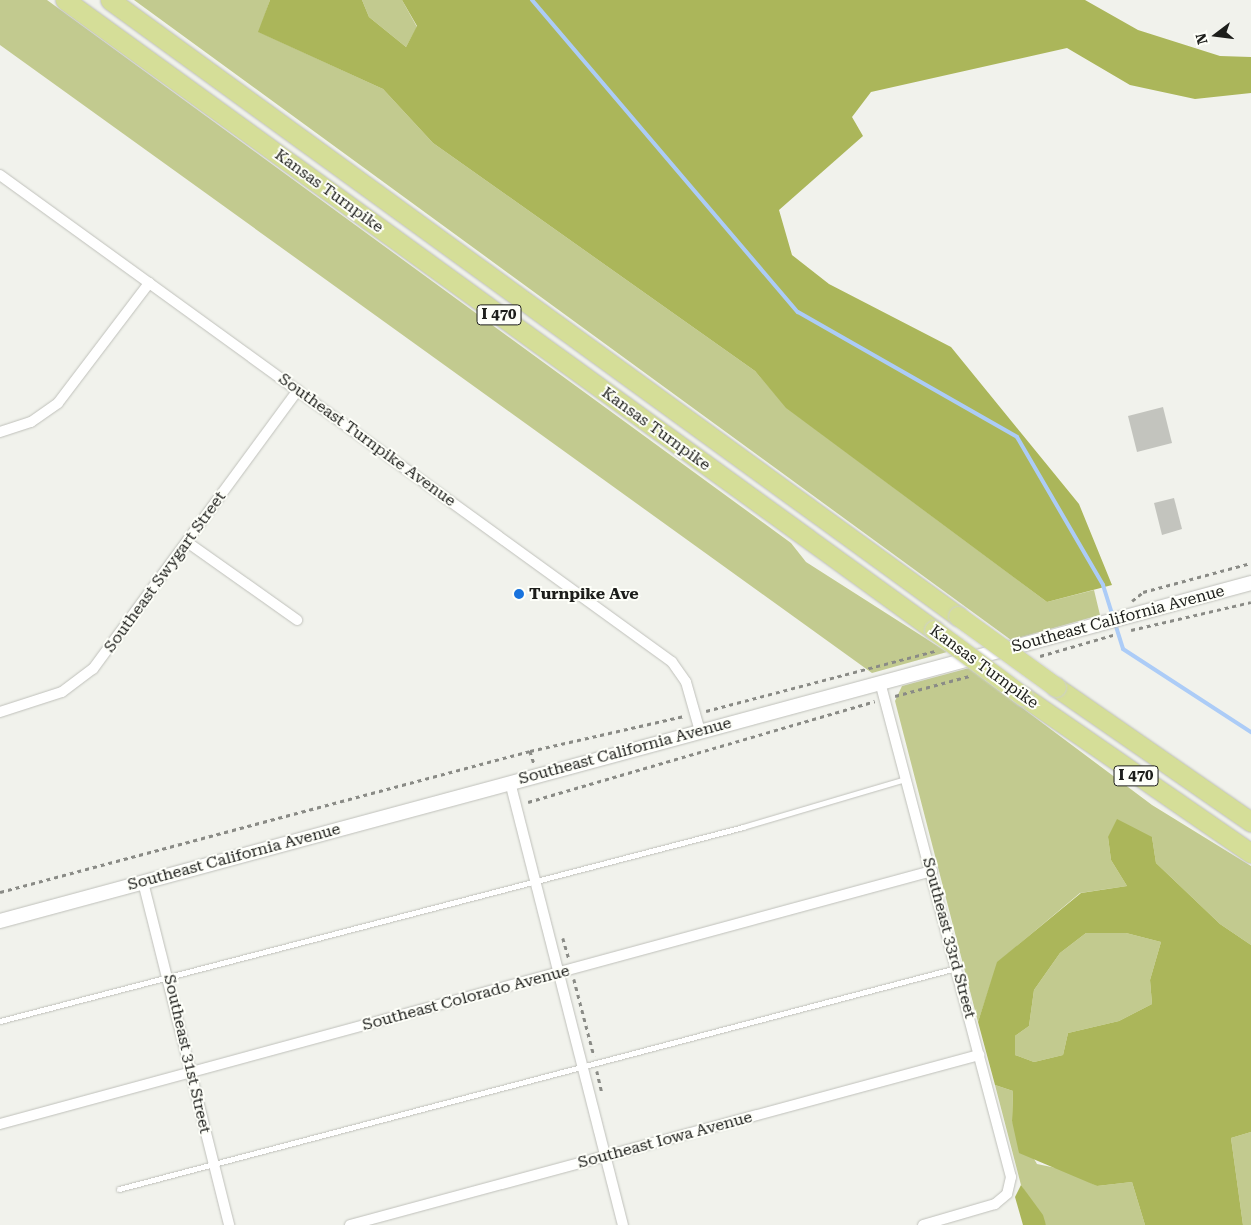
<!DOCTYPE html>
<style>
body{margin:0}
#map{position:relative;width:1251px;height:1225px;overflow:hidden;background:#f1f2ec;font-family:"Roboto Serif",serif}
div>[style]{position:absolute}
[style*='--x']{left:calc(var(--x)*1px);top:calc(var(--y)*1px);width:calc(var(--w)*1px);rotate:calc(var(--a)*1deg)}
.green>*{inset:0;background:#c2ca8f}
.forest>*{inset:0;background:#abb65a}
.stream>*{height:4px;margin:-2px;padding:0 2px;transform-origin:2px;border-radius:2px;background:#acccf7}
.building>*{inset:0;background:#c3c4be}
.path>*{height:2.5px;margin-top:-1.25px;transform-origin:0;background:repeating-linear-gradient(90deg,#8a8b86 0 4px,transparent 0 8px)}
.roads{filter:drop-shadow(0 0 1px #bfc0ba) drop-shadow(0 0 1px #bfc0ba)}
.lane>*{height:5px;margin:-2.5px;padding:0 2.5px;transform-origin:2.5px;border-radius:2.5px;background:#fff}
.street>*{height:10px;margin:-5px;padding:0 5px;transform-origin:5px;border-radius:5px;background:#fff}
.secondary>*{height:14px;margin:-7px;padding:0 7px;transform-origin:7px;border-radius:7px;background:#fff}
.highway>*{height:19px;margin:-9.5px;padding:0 9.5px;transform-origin:9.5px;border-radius:9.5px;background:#d5de98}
.bridges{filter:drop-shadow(0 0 1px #cdcecd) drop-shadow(0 0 1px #cdcecd)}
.highway-bridge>*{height:19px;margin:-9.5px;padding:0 9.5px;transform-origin:9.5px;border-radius:9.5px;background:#d5de98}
.dots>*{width:14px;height:14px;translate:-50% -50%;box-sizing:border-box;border:2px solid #fefff9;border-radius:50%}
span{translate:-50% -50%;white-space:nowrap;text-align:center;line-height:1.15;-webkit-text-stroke:4px #fefff9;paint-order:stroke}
.shield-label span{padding:1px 4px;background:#fefff9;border:1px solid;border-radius:4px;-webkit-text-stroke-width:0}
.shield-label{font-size:15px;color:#1d1e1b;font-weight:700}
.street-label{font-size:16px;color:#1d1e1b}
.poi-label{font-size:16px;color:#1d1e1b;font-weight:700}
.left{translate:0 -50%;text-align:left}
.north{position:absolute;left:1191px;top:10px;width:50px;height:50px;-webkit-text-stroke:4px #fefff9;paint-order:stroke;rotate:255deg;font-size:14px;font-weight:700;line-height:20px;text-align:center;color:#1d1e1b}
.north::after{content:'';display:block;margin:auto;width:18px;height:22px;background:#1d1e1b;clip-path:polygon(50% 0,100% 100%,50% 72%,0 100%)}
</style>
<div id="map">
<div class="green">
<div style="clip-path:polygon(0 0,47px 0,791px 543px,806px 562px,947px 652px,872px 673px,0 45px)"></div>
<div style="clip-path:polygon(134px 0,270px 0,259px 32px,383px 89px,433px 143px,755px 371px,787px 408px,1047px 602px,1094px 590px,1100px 615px,1011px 640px)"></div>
<div style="clip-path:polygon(362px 0,402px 0,417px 27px,406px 47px,369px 17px)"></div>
<div style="clip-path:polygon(969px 668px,1152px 805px,1251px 866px,1251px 945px,1220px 924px,1156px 863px,1152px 837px,1108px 837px,1111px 860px,1127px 886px,1080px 893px,998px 962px,978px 1022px,895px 701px,902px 686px)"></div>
<div style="clip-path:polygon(1086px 933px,1126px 933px,1161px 942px,1150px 980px,1152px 1004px,1119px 1021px,1068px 1033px,1063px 1055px,1034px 1062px,1015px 1055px,1015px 1036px,1029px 1026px,1034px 990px,1060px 953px)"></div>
<div style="clip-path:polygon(995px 1085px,1013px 1091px,1012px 1121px,1037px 1164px,1066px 1170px,1097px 1186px,1132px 1182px,1145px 1225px,1046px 1225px,1021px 1185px)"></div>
<div style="clip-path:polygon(1251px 1132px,1251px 1225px,1243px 1225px,1231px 1138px)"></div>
</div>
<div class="forest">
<div style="clip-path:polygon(270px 0,362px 0,369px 17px,406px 47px,417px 26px,402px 0,1085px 0,1138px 30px,1220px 56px,1251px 57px,1251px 93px,1195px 99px,1130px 85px,1067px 48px,871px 92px,852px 117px,863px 136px,779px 210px,792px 255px,829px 284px,951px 347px,1079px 504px,1112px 585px,1047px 602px,786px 408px,755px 371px,433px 143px,383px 89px,258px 32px)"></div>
<div style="clip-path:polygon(evenodd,1117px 819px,1152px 837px,1156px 863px,1220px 924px,1251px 945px,1251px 1132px,1231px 1138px,1243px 1225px,1145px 1225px,1132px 1182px,1097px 1186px,1019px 1153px,1012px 1121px,1013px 1091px,995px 1085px,978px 1022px,997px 962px,1081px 893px,1127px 886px,1111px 860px,1108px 837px,1117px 819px,1086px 933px,1126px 933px,1161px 942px,1150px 980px,1152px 1004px,1119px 1021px,1068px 1033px,1063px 1055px,1034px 1062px,1015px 1055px,1015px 1036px,1029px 1026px,1034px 990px,1060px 953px,1086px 933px)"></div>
<div style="clip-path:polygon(1021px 1185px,1043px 1215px,1046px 1225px,1023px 1225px,1015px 1197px)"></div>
</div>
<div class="stream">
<div style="--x:532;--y:0;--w:410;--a:49.6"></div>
<div style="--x:798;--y:312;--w:252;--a:29.7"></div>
<div style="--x:1017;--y:437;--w:171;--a:59.8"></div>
<div style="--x:1103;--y:585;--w:67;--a:72.6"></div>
<div style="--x:1123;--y:649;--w:153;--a:33"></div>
</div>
<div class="building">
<div style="clip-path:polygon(1163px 407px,1172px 443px,1137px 452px,1128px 416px)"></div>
<div style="clip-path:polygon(1174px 498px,1182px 529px,1162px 535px,1154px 503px)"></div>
</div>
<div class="path">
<div style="--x:1132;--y:601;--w:14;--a:-39"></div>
<div style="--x:1143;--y:592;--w:112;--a:-15"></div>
<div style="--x:1131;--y:630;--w:123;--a:-13.1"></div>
<div style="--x:1040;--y:656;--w:79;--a:-16.1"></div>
<div style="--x:895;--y:696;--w:77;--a:-15.1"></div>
<div style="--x:706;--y:711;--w:237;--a:-14.7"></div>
<div style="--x:530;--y:751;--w:13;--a:72"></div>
<div style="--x:528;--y:802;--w:361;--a:-16.2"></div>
<div style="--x:0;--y:892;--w:548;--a:-14.9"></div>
<div style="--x:530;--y:751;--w:158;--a:-12.8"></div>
<div style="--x:563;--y:938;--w:22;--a:74"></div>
<div style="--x:574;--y:979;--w:80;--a:75.4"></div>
<div style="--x:597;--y:1071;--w:23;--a:77"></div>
</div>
<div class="roads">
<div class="lane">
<div style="--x:0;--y:1021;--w:768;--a:-14.63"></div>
<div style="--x:743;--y:827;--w:169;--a:-16.5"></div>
<div style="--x:119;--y:1189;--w:866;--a:-14.79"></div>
</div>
<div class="street">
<div style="--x:0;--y:175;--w:830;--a:35.93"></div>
<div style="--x:672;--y:662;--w:24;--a:55"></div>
<div style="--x:686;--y:682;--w:51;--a:74.1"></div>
<div style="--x:0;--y:432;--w:33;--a:-18"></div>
<div style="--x:31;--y:422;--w:33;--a:-35"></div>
<div style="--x:58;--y:403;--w:151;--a:-52.8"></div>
<div style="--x:187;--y:542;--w:135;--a:35.3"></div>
<div style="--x:880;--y:682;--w:512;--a:75.18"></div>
<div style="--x:1011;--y:1177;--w:17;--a:103"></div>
<div style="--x:1007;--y:1194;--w:16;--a:140"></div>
<div style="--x:995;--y:1204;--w:75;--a:163.7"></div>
<div style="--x:0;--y:712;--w:65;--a:-17.9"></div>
<div style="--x:62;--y:692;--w:39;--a:-37"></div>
<div style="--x:93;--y:669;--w:346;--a:-53.7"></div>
<div style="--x:510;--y:782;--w:457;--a:75.7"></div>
<div style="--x:143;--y:882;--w:354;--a:75.9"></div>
<div style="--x:0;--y:1124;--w:966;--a:-15.19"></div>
<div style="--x:350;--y:1225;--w:652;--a:-15.12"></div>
</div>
<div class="secondary">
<div style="--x:0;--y:921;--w:1296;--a:-15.12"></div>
</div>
<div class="highway">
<div style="--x:65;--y:0;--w:1073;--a:35.94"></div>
<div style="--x:110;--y:0;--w:1048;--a:36"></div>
<div style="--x:1056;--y:687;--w:237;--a:34.7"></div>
<div style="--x:1023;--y:696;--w:277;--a:34.6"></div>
</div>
</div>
<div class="bridges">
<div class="highway-bridge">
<div style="--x:958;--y:616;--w:121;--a:35.9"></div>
<div style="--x:934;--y:630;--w:111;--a:36.6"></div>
</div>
</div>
<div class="dots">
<div style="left:519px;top:594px;background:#1973dd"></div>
</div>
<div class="shield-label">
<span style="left:499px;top:315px">I 470</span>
<span style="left:1136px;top:776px">I 470</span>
</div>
<div class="street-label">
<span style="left:329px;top:191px;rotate:36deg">Kansas Turnpike</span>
<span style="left:656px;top:429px;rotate:36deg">Kansas Turnpike</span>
<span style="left:367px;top:440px;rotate:36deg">Southeast Turnpike Avenue</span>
<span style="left:165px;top:572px;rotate:-54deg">Southeast Swygart Street</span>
<span style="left:1118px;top:619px;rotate:-15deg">Southeast California Avenue</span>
<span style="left:984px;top:667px;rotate:36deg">Kansas Turnpike</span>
<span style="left:625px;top:751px;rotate:-15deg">Southeast California Avenue</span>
<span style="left:234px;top:857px;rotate:-15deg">Southeast California Avenue</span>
<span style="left:949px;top:938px;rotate:75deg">Southeast 33rd Street</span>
<span style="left:466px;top:998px;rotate:-15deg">Southeast Colorado Avenue</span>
<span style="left:187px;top:1054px;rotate:77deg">Southeast 31st Street</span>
<span style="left:665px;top:1140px;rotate:-15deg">Southeast Iowa Avenue</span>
</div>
<div class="poi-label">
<span class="left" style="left:529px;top:594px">Turnpike Ave</span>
</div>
<div class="north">N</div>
</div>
